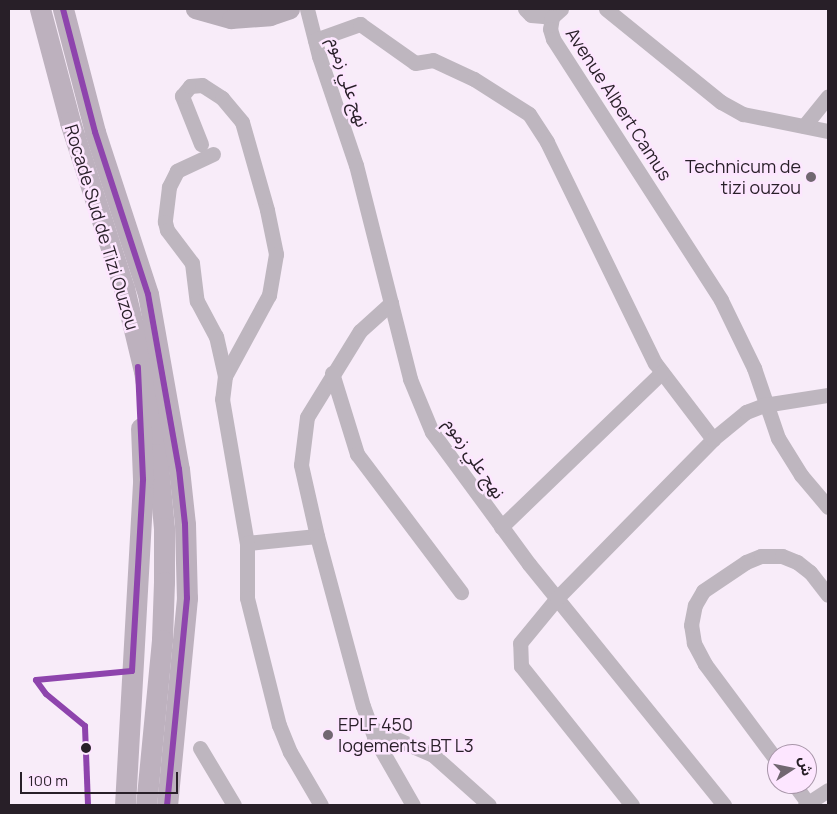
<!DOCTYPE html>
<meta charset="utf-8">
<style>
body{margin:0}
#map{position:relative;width:837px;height:814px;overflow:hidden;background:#f8ecf9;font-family:Manrope,"Noto Sans Arabic",sans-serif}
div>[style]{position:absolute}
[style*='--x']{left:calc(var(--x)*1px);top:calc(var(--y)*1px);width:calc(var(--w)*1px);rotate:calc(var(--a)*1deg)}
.minor>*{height:15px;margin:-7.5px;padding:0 7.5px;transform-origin:7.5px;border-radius:7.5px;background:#beb6bf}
.major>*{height:19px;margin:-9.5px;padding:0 9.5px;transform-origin:9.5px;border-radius:9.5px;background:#b8aeb9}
.highway>*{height:21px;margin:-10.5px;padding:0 10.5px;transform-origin:10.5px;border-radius:10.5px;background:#bdb1be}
.bus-1>*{height:6px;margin:-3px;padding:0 3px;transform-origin:3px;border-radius:3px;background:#8e44ad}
.dots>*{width:14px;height:14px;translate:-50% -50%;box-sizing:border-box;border:2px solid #fde6ff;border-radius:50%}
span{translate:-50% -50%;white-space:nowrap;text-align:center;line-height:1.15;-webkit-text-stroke:5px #fde6ff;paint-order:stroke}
.street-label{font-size:18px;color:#281f28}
.poi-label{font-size:18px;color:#281f28}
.right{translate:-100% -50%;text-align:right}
.left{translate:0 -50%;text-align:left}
.frame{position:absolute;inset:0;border:10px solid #281f28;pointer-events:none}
.north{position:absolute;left:767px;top:744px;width:50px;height:50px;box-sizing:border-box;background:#fde6ff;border:1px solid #a896a9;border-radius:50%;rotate:79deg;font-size:14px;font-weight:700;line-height:20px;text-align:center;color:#281f28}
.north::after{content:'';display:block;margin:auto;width:18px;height:22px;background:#716771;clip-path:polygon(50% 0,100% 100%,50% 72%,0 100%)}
.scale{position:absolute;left:20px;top:772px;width:158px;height:22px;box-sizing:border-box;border:2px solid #281f28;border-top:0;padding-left:6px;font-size:15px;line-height:18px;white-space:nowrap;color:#281f28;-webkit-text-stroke:4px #fde6ff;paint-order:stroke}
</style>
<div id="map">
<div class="minor">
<div style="--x:307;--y:9;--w:49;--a:75.7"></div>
<div style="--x:319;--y:56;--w:115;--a:71.3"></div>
<div style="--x:356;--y:165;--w:221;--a:75.8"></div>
<div style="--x:410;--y:379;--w:57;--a:67.5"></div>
<div style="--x:432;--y:432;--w:164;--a:53.7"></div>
<div style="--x:529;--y:564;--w:310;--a:51"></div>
<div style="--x:525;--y:9;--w:8;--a:45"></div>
<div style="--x:531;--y:15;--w:21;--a:5"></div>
<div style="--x:561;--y:9;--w:12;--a:138"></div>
<div style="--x:552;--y:17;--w:12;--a:99"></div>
<div style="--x:550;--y:29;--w:10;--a:73"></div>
<div style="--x:553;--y:39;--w:310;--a:57.2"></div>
<div style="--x:721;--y:300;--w:76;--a:64.1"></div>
<div style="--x:754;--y:368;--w:74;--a:71.1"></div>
<div style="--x:778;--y:438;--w:44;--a:58.1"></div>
<div style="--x:801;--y:475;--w:42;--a:49.8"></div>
<div style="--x:606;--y:9;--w:148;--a:39"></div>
<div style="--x:721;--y:102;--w:25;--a:29"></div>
<div style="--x:743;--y:114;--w:87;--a:11.3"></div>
<div style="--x:315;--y:40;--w:48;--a:-19.6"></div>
<div style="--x:360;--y:24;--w:67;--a:35.3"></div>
<div style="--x:415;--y:63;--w:18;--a:-9"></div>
<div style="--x:433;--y:60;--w:45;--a:24.9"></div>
<div style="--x:474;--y:79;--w:65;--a:32.5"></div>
<div style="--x:529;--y:114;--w:33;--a:57"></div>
<div style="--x:547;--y:142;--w:246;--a:64"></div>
<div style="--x:655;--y:363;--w:96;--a:52.7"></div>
<div style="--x:804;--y:126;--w:38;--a:-51"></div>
<div style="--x:201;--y:144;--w:52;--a:-111.6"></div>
<div style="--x:182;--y:96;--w:13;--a:-51"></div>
<div style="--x:190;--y:86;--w:12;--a:-5"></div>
<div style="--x:202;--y:85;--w:24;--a:33"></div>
<div style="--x:222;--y:98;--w:31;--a:50"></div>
<div style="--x:242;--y:122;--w:91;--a:74.1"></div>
<div style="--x:267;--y:210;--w:45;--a:78.4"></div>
<div style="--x:276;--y:254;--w:42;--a:99.7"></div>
<div style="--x:269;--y:295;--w:92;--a:118.5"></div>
<div style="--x:225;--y:376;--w:23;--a:97"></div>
<div style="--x:222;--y:399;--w:146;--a:80.2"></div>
<div style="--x:247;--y:543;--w:70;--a:-5.7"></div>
<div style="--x:317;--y:536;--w:73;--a:-102.7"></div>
<div style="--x:301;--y:465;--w:48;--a:-82.9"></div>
<div style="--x:307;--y:417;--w:101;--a:-58.4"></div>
<div style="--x:360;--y:331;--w:42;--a:-42.1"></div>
<div style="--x:213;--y:154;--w:40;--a:155"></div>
<div style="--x:177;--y:171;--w:18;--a:117"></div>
<div style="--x:169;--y:187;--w:35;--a:97"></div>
<div style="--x:165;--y:222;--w:8;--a:76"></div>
<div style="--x:167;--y:230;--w:41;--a:52.9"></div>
<div style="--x:192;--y:263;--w:38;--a:83"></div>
<div style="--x:197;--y:301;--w:40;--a:62"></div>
<div style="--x:216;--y:336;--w:41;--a:77.3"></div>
<div style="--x:332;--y:373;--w:85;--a:72.8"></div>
<div style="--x:357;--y:454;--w:173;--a:53"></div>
<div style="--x:501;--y:527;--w:223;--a:-43.9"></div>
<div style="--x:317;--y:536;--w:176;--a:74.9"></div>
<div style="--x:363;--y:706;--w:33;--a:70"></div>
<div style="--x:374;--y:737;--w:78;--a:60.2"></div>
<div style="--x:247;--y:543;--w:55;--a:90"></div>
<div style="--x:247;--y:598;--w:131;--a:75.9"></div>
<div style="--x:279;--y:725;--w:29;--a:68"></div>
<div style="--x:290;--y:752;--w:61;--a:59.7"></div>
<div style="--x:371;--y:728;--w:68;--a:23.5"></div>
<div style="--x:433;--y:755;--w:75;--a:41.8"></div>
<div style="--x:200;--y:748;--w:66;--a:59.2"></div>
<div style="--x:777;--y:761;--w:121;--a:-126.6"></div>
<div style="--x:705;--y:664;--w:24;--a:-118"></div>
<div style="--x:694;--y:643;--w:18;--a:-99"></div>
<div style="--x:691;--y:625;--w:20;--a:-79"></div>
<div style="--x:695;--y:605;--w:16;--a:-60"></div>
<div style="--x:703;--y:591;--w:52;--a:-34"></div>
<div style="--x:746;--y:562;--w:16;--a:-22"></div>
<div style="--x:761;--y:556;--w:21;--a:0"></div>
<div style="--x:782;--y:556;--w:16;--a:22"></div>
<div style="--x:797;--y:562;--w:16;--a:38"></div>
<div style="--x:810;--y:572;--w:29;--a:52"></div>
<div style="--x:794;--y:784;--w:24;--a:54"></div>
<div style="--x:632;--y:805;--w:178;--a:-128.6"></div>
<div style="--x:521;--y:666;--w:23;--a:-92"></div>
<div style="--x:520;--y:643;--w:58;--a:-50.6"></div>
<div style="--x:557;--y:598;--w:223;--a:-45.5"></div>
<div style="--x:713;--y:439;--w:43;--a:-39.3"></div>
<div style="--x:746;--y:412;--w:19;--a:-21"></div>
<div style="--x:764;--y:405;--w:65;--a:-8.9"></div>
<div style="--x:805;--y:805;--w:27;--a:-33"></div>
</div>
<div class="major">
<div style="--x:195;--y:9;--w:37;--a:16"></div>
<div style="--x:231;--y:19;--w:39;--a:-4"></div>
<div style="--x:270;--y:16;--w:21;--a:-19"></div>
</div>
<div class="highway">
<div style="--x:40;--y:9;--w:117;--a:75.1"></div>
<div style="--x:70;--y:122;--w:175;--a:72"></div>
<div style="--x:124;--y:288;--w:85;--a:76.5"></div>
<div style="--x:144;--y:371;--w:84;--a:81.1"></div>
<div style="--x:157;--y:454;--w:74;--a:84.6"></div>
<div style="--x:164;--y:528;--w:54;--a:90"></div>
<div style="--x:164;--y:582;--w:58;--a:92"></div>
<div style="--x:162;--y:640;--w:166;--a:95.5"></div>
<div style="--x:63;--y:9;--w:127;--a:75.4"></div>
<div style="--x:95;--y:132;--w:170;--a:71.9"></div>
<div style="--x:148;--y:294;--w:178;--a:80"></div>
<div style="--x:179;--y:469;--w:55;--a:83.8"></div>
<div style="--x:185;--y:524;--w:74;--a:88.5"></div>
<div style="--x:187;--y:598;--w:208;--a:95.5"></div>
<div style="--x:125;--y:805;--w:326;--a:-86.8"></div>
<div style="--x:143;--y:479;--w:51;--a:-92.2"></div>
</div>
<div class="bus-1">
<div style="--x:63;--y:9;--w:127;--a:75.4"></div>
<div style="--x:95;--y:132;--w:170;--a:71.9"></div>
<div style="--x:148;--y:294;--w:178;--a:80"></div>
<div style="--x:179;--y:469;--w:55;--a:83.8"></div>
<div style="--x:185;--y:524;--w:74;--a:88.5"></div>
<div style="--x:187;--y:598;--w:208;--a:95.5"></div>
<div style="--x:132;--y:671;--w:192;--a:-86.7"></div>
<div style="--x:143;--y:479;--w:112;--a:-92.6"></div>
<div style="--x:88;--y:805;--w:79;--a:-92.2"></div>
<div style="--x:85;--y:726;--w:50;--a:-140.6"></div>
<div style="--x:46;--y:694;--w:17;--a:-126"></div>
<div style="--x:36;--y:680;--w:96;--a:-5.4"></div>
</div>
<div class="dots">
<div style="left:811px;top:177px;background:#716771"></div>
<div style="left:328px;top:735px;background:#716771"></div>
<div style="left:86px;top:748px;background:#281f28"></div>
</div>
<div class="street-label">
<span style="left:349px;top:82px;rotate:72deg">نهج علي زموم</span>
<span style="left:619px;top:104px;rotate:57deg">Avenue Albert Camus</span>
<span style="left:102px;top:227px;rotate:73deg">Rocade Sud de Tizi Ouzou</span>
<span style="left:475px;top:458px;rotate:56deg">نهج علي زموم</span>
</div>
<div class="poi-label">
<span class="right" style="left:801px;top:177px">Technicum de<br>tizi ouzou</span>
<span class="left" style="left:338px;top:735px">EPLF 450<br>logements BT L3</span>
</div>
<div class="frame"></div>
<div class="north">ش</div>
<div class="scale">100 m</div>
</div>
